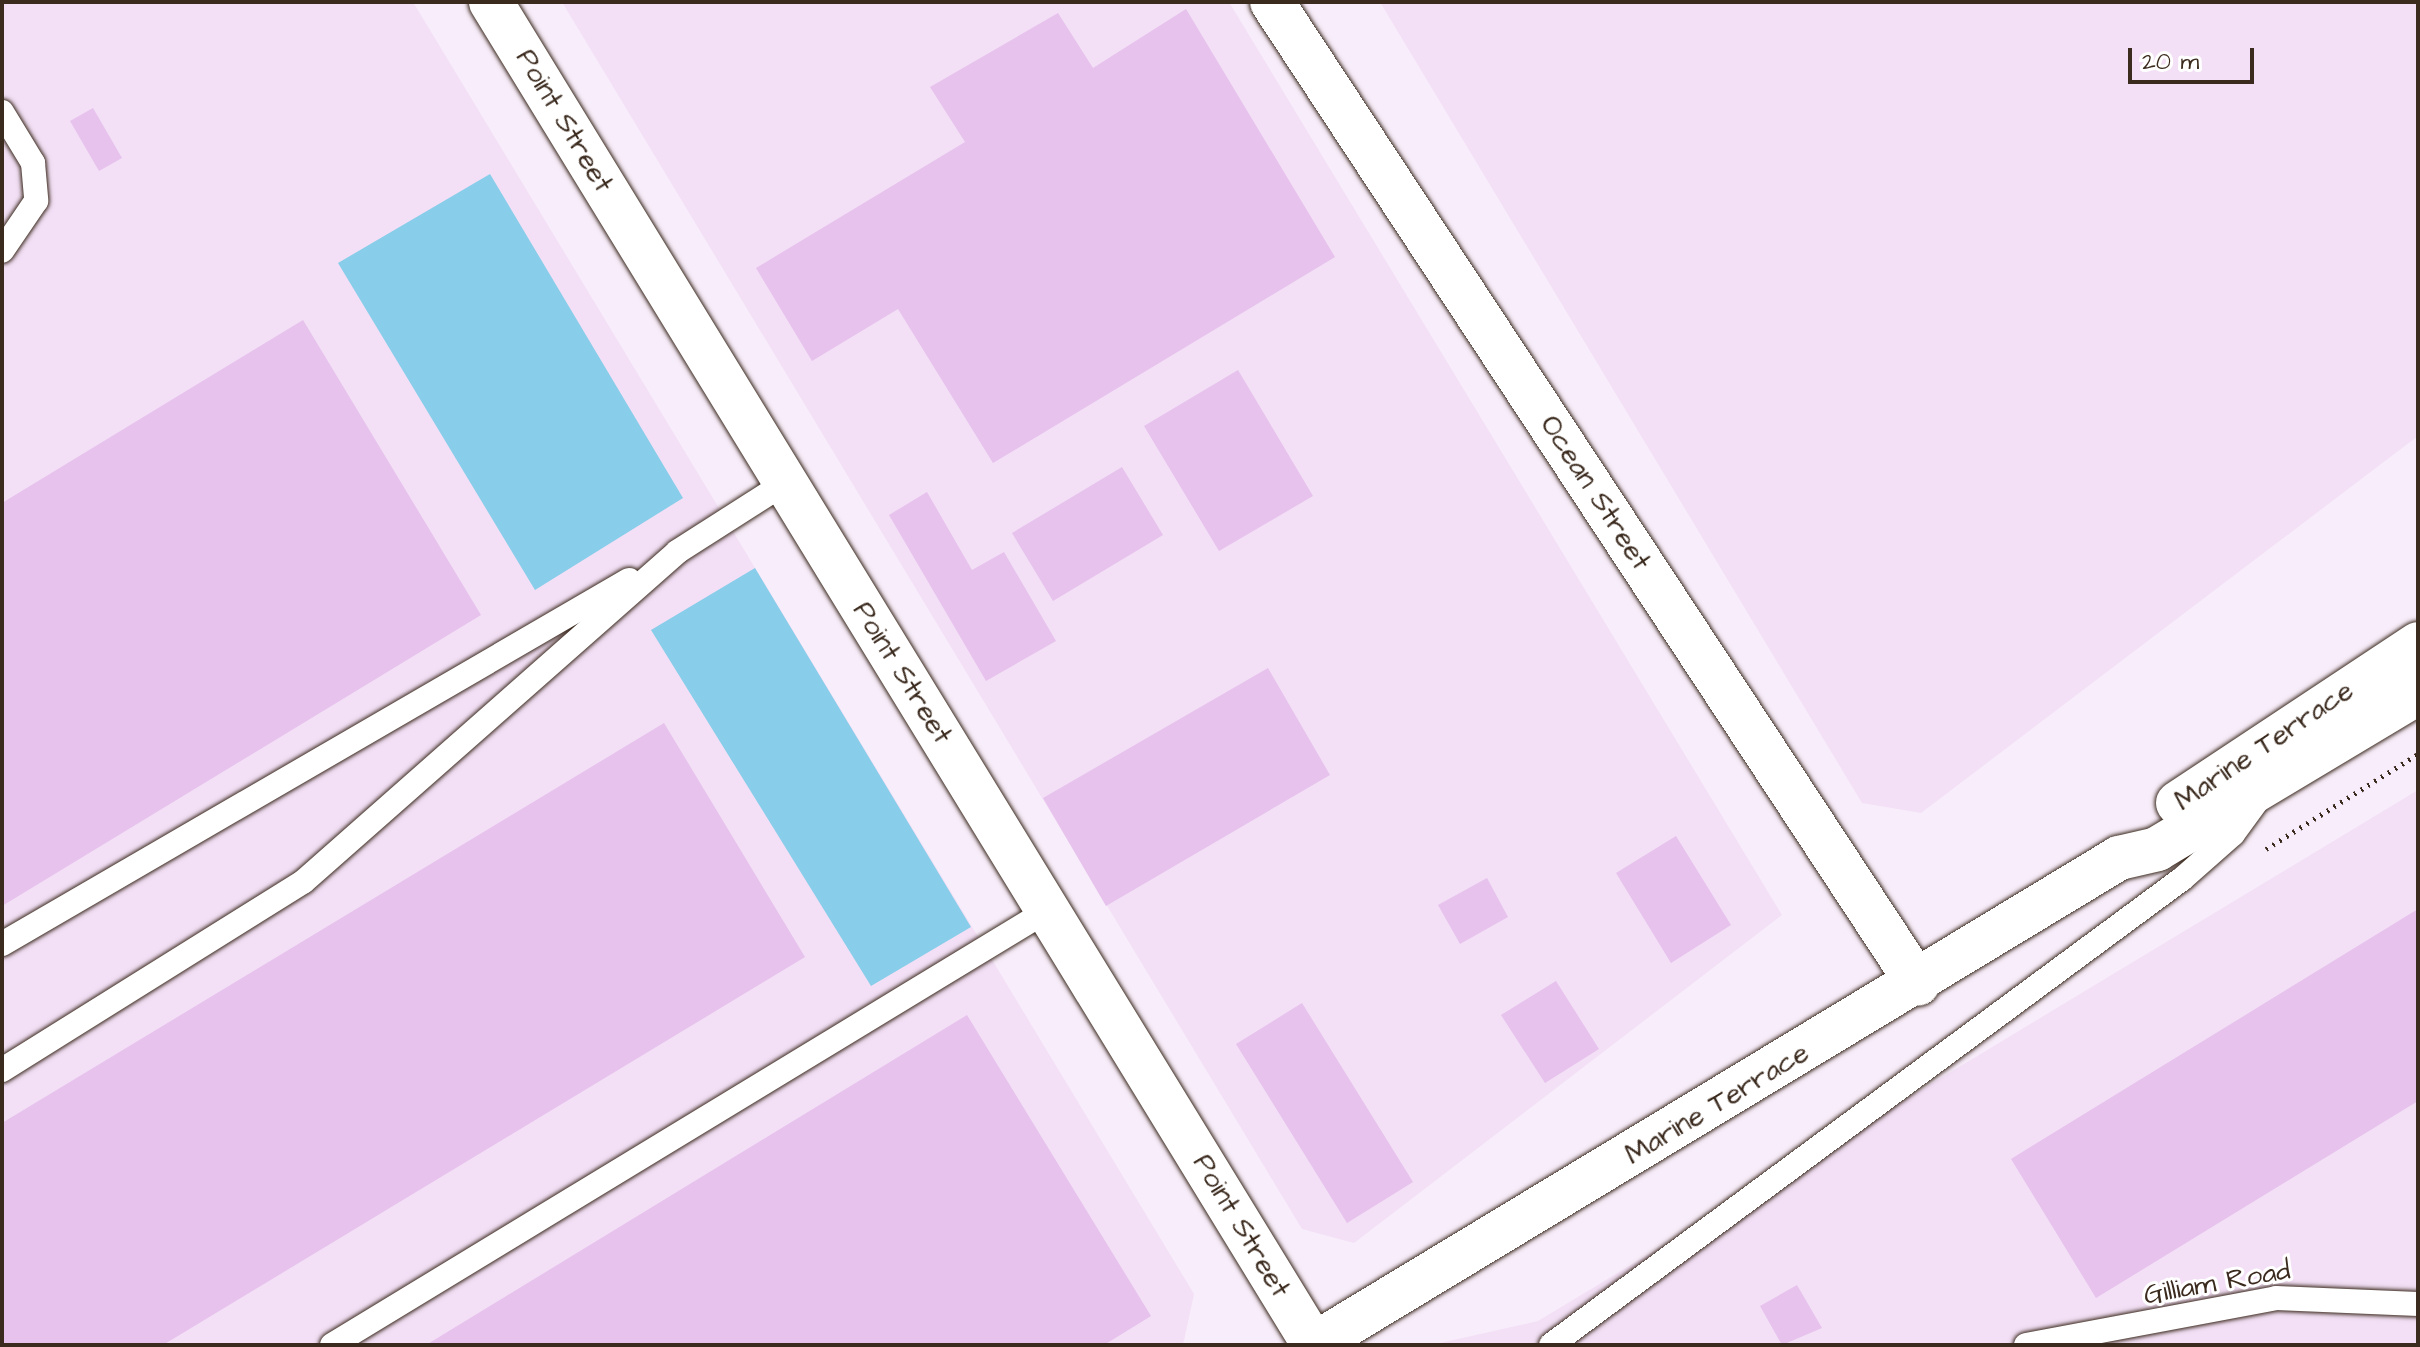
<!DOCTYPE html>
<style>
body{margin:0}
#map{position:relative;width:2420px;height:1347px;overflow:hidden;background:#f8edfa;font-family:"Architects Daughter",sans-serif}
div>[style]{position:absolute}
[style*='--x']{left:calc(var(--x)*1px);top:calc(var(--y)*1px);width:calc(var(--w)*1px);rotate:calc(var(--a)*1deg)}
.built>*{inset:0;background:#f3e0f6}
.water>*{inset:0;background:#88cde9}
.building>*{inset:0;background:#e6c2ed}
.path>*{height:5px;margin-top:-2.5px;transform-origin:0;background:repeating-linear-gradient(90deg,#3b2a1e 0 2px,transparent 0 8px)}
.roads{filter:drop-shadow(0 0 2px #3b2a1e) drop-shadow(0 0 2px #3b2a1e)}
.lane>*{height:24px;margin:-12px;padding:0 12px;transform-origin:12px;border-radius:12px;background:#fff}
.street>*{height:44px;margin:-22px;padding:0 22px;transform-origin:22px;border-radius:22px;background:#fff}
.secondary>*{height:44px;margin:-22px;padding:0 22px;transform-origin:22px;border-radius:22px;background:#fff}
span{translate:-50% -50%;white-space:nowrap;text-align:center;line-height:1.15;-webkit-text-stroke:6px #fff;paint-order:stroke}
.street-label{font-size:28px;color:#3b2a1e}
.frame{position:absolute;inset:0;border:4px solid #3b2a1e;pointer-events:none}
.scale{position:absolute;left:2128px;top:48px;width:126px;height:36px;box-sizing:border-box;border:4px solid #3b2a1e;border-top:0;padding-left:10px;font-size:24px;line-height:28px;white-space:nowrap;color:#3b2a1e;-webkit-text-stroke:6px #fff;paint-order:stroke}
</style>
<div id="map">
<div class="built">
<div style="clip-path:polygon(2px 2px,413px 2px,1194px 1294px,1183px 1345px,2px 1345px)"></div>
<div style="clip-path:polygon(562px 2px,1229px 2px,1782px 915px,1354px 1243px,1302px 1229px)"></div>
<div style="clip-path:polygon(1380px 2px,2418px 2px,2418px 436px,1921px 813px,1862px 803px)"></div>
<div style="clip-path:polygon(2418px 790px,2418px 1345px,1431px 1345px,1538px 1321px)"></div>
</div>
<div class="water">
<div style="clip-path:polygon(490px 174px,683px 498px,535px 590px,338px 263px)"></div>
<div style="clip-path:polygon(755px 568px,971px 927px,871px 986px,651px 630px)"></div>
</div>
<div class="building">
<div style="clip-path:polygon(1186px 9px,1335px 257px,993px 463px,898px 309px,812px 361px,756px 268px,965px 142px,930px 87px,1058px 13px,1093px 68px)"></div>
<div style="clip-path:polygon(93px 108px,122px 158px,99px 171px,70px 121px)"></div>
<div style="clip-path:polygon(303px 320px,481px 615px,2px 906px,2px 503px)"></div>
<div style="clip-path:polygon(1238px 370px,1313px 496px,1219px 551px,1144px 426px)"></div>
<div style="clip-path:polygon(1122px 467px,1163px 535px,1053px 601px,1012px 533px)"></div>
<div style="clip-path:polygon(927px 492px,972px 570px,1004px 552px,1056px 641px,986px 681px,889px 515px)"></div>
<div style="clip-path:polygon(1268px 668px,1330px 775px,1106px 906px,1043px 798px)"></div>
<div style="clip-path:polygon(664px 723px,805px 957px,163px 1345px,2px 1345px,2px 1123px)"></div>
<div style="clip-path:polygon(1676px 836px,1731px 925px,1671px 963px,1616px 873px)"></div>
<div style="clip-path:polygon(1487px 878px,1508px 917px,1460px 944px,1438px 905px)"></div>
<div style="clip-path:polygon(2418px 909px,2418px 1101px,2096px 1298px,2011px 1159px)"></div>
<div style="clip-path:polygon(1556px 981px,1599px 1049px,1545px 1083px,1501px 1015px)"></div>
<div style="clip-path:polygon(1302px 1003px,1413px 1182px,1347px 1223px,1236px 1044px)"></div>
<div style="clip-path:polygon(967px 1015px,1151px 1316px,1104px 1345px,426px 1345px)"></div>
<div style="clip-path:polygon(1797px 1285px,1822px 1328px,1782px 1345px,1760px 1306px)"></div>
</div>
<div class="path">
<div style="--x:2266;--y:849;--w:179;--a:-32"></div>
</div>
<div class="roads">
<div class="lane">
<div style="--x:2;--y:112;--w:60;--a:58.7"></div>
<div style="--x:33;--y:163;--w:38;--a:85"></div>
<div style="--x:36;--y:201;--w:60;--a:124.2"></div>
<div style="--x:2;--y:944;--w:725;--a:-30.14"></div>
<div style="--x:2;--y:1070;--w:355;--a:-32"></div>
<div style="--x:303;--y:882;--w:499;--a:-41.4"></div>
<div style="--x:677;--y:552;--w:128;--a:-32.6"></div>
<div style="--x:332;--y:1345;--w:838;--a:-31.28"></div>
<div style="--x:1551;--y:1345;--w:784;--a:-36.45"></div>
<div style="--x:2182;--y:879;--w:68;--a:-41.4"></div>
<div style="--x:2233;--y:834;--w:41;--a:-54"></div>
<div style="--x:2026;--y:1345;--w:254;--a:-10.6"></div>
<div style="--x:2276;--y:1298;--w:142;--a:2.4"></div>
</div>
<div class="street">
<div style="--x:491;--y:2;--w:1575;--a:58.5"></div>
<div style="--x:1272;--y:2;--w:1175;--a:56.66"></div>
</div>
<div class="secondary">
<div style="--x:2178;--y:803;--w:288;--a:-33.5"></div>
<div style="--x:1313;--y:1345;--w:942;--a:-31.14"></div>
<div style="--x:2119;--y:858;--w:39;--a:-13"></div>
<div style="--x:2157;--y:849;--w:304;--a:-30.9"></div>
</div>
</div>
<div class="street-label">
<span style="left:564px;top:121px;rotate:59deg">Point Street</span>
<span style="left:1595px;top:493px;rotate:57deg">Ocean Street</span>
<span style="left:902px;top:673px;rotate:58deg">Point Street</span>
<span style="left:2264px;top:746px;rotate:-34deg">Marine Terrace</span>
<span style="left:1717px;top:1104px;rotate:-31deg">Marine Terrace</span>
<span style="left:1241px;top:1226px;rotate:59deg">Point Street</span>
<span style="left:2217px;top:1283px;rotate:-10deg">Gilliam Road</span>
</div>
<div class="frame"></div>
<div class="scale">20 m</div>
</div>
